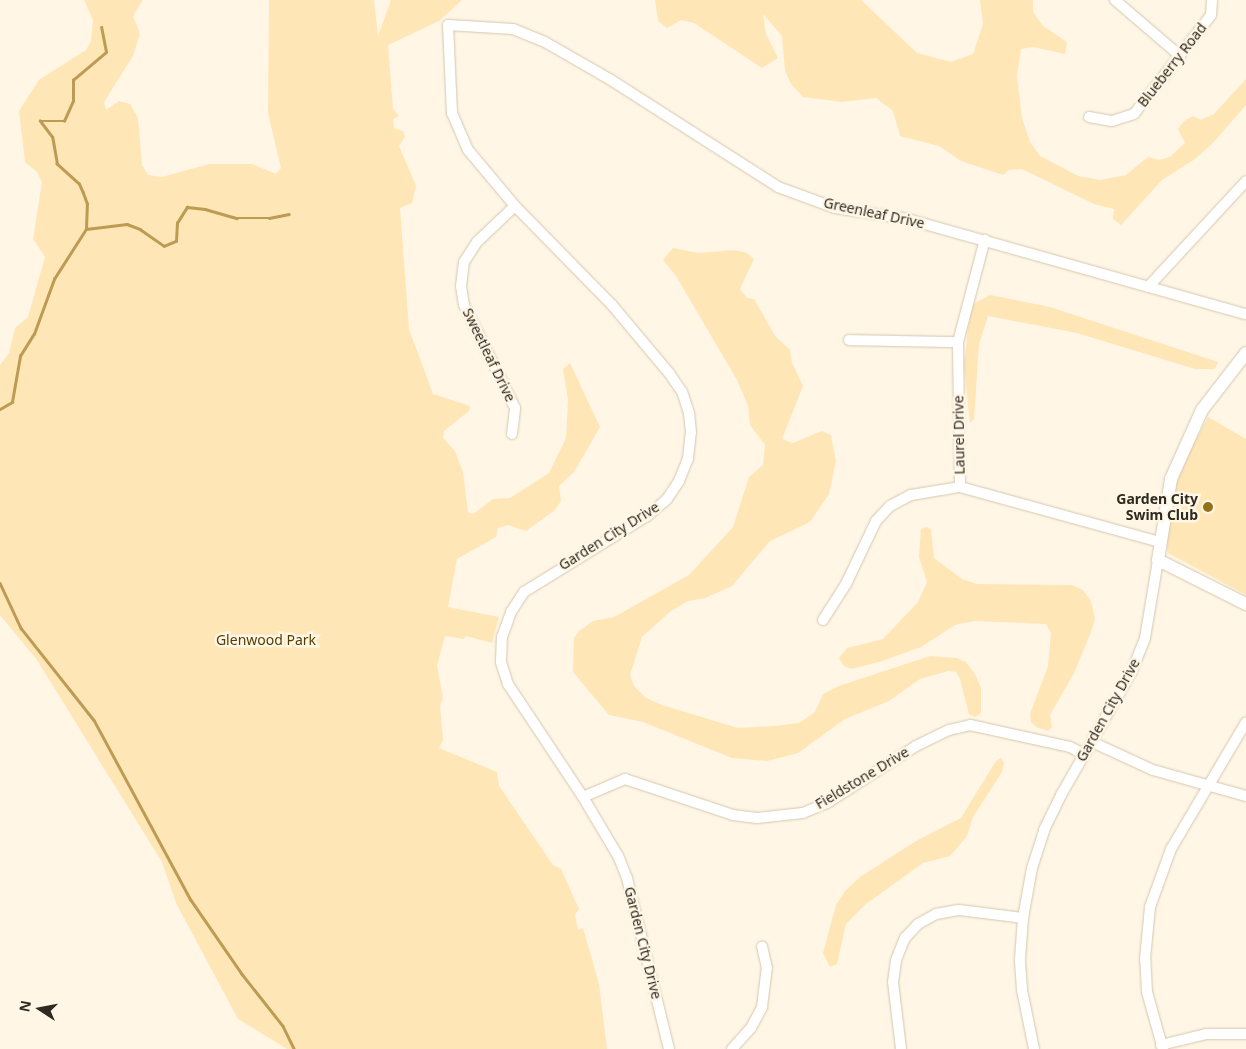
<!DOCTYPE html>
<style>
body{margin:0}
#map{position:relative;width:1246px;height:1049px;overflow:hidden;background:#fff6e6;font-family:"Noto Sans",sans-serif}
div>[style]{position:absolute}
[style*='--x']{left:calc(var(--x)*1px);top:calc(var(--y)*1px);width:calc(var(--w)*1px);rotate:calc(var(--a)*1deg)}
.green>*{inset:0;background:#ffe6b6}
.stream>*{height:2.5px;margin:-1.25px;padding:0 1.25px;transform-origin:1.25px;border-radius:1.25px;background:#bd9b53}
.roads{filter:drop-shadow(0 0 1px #d4c7ad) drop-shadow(0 0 1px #d4c7ad)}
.minor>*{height:10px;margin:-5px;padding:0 5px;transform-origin:5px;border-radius:5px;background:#fff}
.tertiary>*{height:12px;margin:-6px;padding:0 6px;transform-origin:6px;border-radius:6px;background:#fff}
.dots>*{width:14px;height:14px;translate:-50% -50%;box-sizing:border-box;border:2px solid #fff6e6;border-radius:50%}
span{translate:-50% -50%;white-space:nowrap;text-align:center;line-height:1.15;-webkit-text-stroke:5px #fff6e6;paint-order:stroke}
.street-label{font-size:14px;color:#2f2a20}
.poi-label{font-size:14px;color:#2f2a20;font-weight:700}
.right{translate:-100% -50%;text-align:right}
.park-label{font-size:14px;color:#553e00}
.north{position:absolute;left:15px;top:984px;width:50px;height:50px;-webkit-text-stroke:4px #fff6e6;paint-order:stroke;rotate:281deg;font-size:14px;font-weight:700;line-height:20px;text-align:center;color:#2f2a20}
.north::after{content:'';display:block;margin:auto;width:18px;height:22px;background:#2f2a20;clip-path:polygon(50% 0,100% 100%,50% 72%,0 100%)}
</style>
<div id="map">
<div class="green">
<div style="clip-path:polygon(84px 0,143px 0,133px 16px,140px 34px,133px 56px,104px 102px,106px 110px,119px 101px,130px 104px,138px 118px,142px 165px,148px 175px,162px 177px,209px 164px,252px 164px,276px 174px,281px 168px,268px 113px,269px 0,374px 0,378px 36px,391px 0,462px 0,439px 21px,388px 45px,393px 109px,399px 116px,393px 119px,394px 128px,403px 131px,405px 137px,399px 146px,416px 186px,412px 203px,400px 208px,409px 329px,433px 394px,470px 406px,469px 411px,444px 431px,443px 438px,455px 451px,463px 472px,468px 512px,473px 514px,493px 499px,510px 498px,549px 473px,566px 438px,568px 400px,563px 369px,570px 363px,600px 427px,574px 472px,559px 486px,561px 501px,555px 510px,526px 531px,508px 525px,498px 528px,496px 537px,457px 559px,448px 607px,499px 617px,492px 643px,466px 636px,464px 639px,445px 636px,437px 666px,443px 698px,440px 706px,443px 740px,439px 748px,497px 772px,499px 786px,553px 865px,561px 869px,579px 909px,575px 915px,578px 930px,583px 928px,599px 984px,607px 1049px,287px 1049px,238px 1019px,176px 903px,162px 862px,37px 660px,0 615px,0 365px,9px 353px,15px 328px,28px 317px,45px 257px,33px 239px,42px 182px,37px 172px,25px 162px,19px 111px,39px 80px,86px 50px,91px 41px,93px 20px)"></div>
<div style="clip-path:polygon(655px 0,861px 0,917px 53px,951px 62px,973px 54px,983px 24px,980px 0,1033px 0,1033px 12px,1043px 26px,1067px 42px,1065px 54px,1033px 47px,1021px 49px,1017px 76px,1022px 118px,1030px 142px,1040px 156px,1078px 176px,1100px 180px,1126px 175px,1148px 157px,1159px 160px,1170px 157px,1185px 143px,1178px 129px,1184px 121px,1193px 116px,1201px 120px,1214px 114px,1246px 79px,1246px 105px,1212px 144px,1195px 159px,1162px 180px,1121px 225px,1113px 219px,1114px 209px,1094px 204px,1022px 169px,1009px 170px,1003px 175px,961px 161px,939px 146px,900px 136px,893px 111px,876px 98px,842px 102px,803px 97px,791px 84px,785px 71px,782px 36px,763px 14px,766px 34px,778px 58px,762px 68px,694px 23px,681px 20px,667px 28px,658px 21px)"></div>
<div style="clip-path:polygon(673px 248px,698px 253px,734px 250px,747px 253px,754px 259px,740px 289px,747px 298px,754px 299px,775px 336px,790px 350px,792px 363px,803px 386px,782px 439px,793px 443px,822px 431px,831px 435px,836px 461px,829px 494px,810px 522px,770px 541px,732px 586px,705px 598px,688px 601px,671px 611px,642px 637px,630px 675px,634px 686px,646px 698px,662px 705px,738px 728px,775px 726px,799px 723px,815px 712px,823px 694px,839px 686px,930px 656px,956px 658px,966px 662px,975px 674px,981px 688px,981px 713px,975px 717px,969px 714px,960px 679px,956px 672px,948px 671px,920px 679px,889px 701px,845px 719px,798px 753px,767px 761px,732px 758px,643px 722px,609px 715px,573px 672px,574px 638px,579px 631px,593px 621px,614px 617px,689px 575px,733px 527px,749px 477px,763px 465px,765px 445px,750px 425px,748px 406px,737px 380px,676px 276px,663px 260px)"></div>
<div style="clip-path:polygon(990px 295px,1050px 307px,1218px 362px,1215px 369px,1195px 369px,1077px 333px,988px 316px,979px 344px,974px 419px,970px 423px,964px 365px,968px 328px,973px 304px)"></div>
<div style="clip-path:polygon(1208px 417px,1246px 439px,1246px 595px,1168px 553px,1165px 532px,1173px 483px)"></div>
<div style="clip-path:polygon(926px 527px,931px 529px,934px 558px,962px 579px,977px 584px,1072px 585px,1083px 590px,1091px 601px,1095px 619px,1091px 632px,1074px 673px,1050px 715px,1052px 727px,1048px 731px,1036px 727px,1031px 722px,1030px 714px,1048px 666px,1051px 633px,1046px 624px,974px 621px,955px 625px,921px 647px,879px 662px,851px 669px,844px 666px,839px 658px,847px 648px,883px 639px,918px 602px,927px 582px,919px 557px,921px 529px)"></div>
<div style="clip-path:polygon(1001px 758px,1004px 763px,1002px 772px,973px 817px,967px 836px,950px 856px,923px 863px,866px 904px,846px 924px,837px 964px,830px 967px,823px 953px,836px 905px,845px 891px,860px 877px,916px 841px,961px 818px,996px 761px)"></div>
</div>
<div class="stream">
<div style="--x:86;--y:229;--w:41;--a:-7"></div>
<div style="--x:127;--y:224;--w:14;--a:21"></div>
<div style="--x:140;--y:229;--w:29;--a:35"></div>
<div style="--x:164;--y:246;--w:13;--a:-23"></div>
<div style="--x:176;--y:241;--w:18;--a:-87"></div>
<div style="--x:177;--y:223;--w:19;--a:-58"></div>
<div style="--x:187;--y:207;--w:18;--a:6"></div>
<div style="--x:205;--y:209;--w:33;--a:16"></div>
<div style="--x:237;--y:218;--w:32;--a:0"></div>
<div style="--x:269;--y:218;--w:20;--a:-11"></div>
<div style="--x:0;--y:409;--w:14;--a:-30"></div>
<div style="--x:12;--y:402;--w:47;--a:-80.1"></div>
<div style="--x:20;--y:356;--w:26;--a:-58"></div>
<div style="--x:34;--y:334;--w:59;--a:-70"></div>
<div style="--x:54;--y:279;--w:59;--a:-57.4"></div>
<div style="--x:86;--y:229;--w:25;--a:-88"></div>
<div style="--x:87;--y:204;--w:12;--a:-110"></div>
<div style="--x:83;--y:193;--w:10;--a:-114"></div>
<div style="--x:79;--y:184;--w:30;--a:-138"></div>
<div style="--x:57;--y:164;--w:27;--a:-100"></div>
<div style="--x:52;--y:137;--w:20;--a:-127"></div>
<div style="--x:40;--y:121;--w:24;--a:0"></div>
<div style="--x:64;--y:121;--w:22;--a:-66"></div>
<div style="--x:73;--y:101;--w:21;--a:-90"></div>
<div style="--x:73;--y:80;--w:43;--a:-40.3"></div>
<div style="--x:106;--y:52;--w:25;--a:-101"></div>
<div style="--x:0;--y:583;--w:50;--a:65"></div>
<div style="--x:21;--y:628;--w:117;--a:51.6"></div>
<div style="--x:94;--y:720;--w:204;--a:61.7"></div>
<div style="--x:191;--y:900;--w:90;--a:55.4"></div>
<div style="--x:242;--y:974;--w:66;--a:51.7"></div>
<div style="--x:283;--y:1026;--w:25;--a:64"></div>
</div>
<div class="roads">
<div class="minor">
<div style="--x:1115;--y:0;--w:86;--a:40.7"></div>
<div style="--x:1089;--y:117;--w:23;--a:10"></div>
<div style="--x:1112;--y:121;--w:23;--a:-18"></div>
<div style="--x:1134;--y:114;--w:125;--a:-52.1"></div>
<div style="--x:1211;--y:15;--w:15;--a:-86"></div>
<div style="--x:1148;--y:287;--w:144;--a:-47.2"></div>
<div style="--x:849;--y:340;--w:109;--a:1.1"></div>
<div style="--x:512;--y:434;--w:26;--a:-83"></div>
<div style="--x:515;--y:408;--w:115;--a:-116.3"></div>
<div style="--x:464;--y:305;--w:19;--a:-99"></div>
<div style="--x:461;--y:286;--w:24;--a:-83"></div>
<div style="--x:464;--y:262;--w:24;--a:-57"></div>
<div style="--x:477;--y:242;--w:52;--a:-43.5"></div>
<div style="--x:960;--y:487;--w:145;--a:-90.8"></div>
<div style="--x:958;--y:342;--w:106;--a:-75.3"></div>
<div style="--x:823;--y:620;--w:43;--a:-57.4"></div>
<div style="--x:846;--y:584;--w:70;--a:-64.5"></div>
<div style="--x:876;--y:521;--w:21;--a:-47"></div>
<div style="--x:890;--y:506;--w:24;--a:-28"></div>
<div style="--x:911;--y:495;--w:50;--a:-9.3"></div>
<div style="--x:960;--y:487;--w:206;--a:15.4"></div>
<div style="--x:1092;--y:742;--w:67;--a:24.7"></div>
<div style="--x:1153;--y:770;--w:97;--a:15.6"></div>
<div style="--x:583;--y:797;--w:46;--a:-23.2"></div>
<div style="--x:625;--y:779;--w:114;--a:18.4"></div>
<div style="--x:733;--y:815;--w:24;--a:7"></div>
<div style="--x:757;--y:818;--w:46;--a:-6.2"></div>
<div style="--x:803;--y:813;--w:26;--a:-23"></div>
<div style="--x:827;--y:803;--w:106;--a:-32.6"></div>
<div style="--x:916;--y:746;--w:37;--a:-26"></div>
<div style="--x:949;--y:730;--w:22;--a:-13"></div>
<div style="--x:970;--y:725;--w:102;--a:12.4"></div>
<div style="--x:1070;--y:747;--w:16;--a:27"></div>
<div style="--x:1161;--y:1045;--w:46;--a:-13.7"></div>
<div style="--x:1206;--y:1034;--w:40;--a:0"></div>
<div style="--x:669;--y:1049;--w:176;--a:-103.8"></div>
<div style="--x:627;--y:878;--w:24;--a:-112"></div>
<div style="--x:618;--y:856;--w:69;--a:-120.7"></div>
<div style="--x:583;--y:797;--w:136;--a:-123.6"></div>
<div style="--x:508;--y:684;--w:23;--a:-108"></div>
<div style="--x:501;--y:662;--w:25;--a:-88"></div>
<div style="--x:502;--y:637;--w:27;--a:-70"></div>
<div style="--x:511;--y:612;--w:24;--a:-57"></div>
<div style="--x:524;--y:592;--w:145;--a:-31.7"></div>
<div style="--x:647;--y:516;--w:26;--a:-40"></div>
<div style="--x:667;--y:499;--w:22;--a:-56"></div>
<div style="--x:679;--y:481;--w:24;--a:-68"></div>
<div style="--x:688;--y:459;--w:27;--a:-84"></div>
<div style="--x:691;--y:432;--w:19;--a:-96"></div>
<div style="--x:689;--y:413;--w:22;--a:-108"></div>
<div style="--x:682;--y:392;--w:23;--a:-124"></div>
<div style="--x:669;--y:373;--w:89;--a:-130"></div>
<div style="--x:612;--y:305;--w:139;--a:-134.4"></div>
<div style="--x:515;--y:206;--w:73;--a:-130"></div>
<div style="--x:468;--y:150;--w:40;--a:-113.4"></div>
<div style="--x:452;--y:113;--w:88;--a:-92.6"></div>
<div style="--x:448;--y:25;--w:65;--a:3.5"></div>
<div style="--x:513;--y:29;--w:35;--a:22"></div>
<div style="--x:545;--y:42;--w:76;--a:29.9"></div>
<div style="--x:611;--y:80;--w:198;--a:32.6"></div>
<div style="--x:778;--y:187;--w:61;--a:20.2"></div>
<div style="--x:835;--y:208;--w:73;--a:8.7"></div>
<div style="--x:907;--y:219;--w:352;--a:15.7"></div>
<div style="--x:732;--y:1049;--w:28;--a:-48"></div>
<div style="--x:751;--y:1028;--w:24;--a:-62"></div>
<div style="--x:762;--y:1007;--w:39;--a:-83"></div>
<div style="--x:767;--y:968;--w:22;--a:-103"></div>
<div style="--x:901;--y:1049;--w:67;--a:-96.8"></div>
<div style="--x:893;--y:982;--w:22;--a:-82"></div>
<div style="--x:896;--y:960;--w:24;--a:-68"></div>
<div style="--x:905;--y:938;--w:19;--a:-47"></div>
<div style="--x:918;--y:924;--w:21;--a:-29"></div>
<div style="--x:936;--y:914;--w:23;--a:-10"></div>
<div style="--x:959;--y:910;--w:64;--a:7.1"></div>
<div style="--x:1034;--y:1049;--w:60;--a:-101.5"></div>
<div style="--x:1022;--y:990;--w:31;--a:-94"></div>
<div style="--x:1020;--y:959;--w:41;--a:-85.8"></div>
<div style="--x:1023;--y:918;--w:51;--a:-79.8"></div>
<div style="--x:1032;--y:868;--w:40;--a:-72"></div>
<div style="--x:1044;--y:830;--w:39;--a:-64"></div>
<div style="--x:1061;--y:795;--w:141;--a:-60.2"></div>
<div style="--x:1131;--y:673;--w:38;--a:-68"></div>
<div style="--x:1145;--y:638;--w:79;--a:-80.5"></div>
<div style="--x:1163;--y:1049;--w:59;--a:-105.7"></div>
<div style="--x:1147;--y:992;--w:33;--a:-93"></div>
<div style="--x:1145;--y:959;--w:52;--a:-84.5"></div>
<div style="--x:1150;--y:907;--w:62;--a:-70.1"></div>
<div style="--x:1171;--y:849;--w:147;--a:-59.4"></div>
</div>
<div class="tertiary">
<div style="--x:1246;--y:353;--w:72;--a:127.7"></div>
<div style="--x:1202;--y:410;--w:76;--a:114.2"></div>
<div style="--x:1171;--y:479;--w:82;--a:99.1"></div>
<div style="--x:1158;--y:560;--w:98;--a:26.6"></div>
</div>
</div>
<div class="dots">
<div style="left:1208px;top:507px;background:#947019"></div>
</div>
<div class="street-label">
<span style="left:1172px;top:65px;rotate:-52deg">Blueberry Road</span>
<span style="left:874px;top:213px;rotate:12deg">Greenleaf Drive</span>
<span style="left:489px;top:355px;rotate:64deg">Sweetleaf Drive</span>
<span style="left:959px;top:435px;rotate:-91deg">Laurel Drive</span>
<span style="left:609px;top:536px;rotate:-32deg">Garden City Drive</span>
<span style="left:1108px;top:710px;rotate:-61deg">Garden City Drive</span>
<span style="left:862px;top:778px;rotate:-31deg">Fieldstone Drive</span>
<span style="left:643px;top:943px;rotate:76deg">Garden City Drive</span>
</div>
<div class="poi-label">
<span class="right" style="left:1198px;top:507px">Garden City<br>Swim Club</span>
</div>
<div class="park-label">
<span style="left:266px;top:640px">Glenwood Park</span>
</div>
<div class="north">N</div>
</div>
